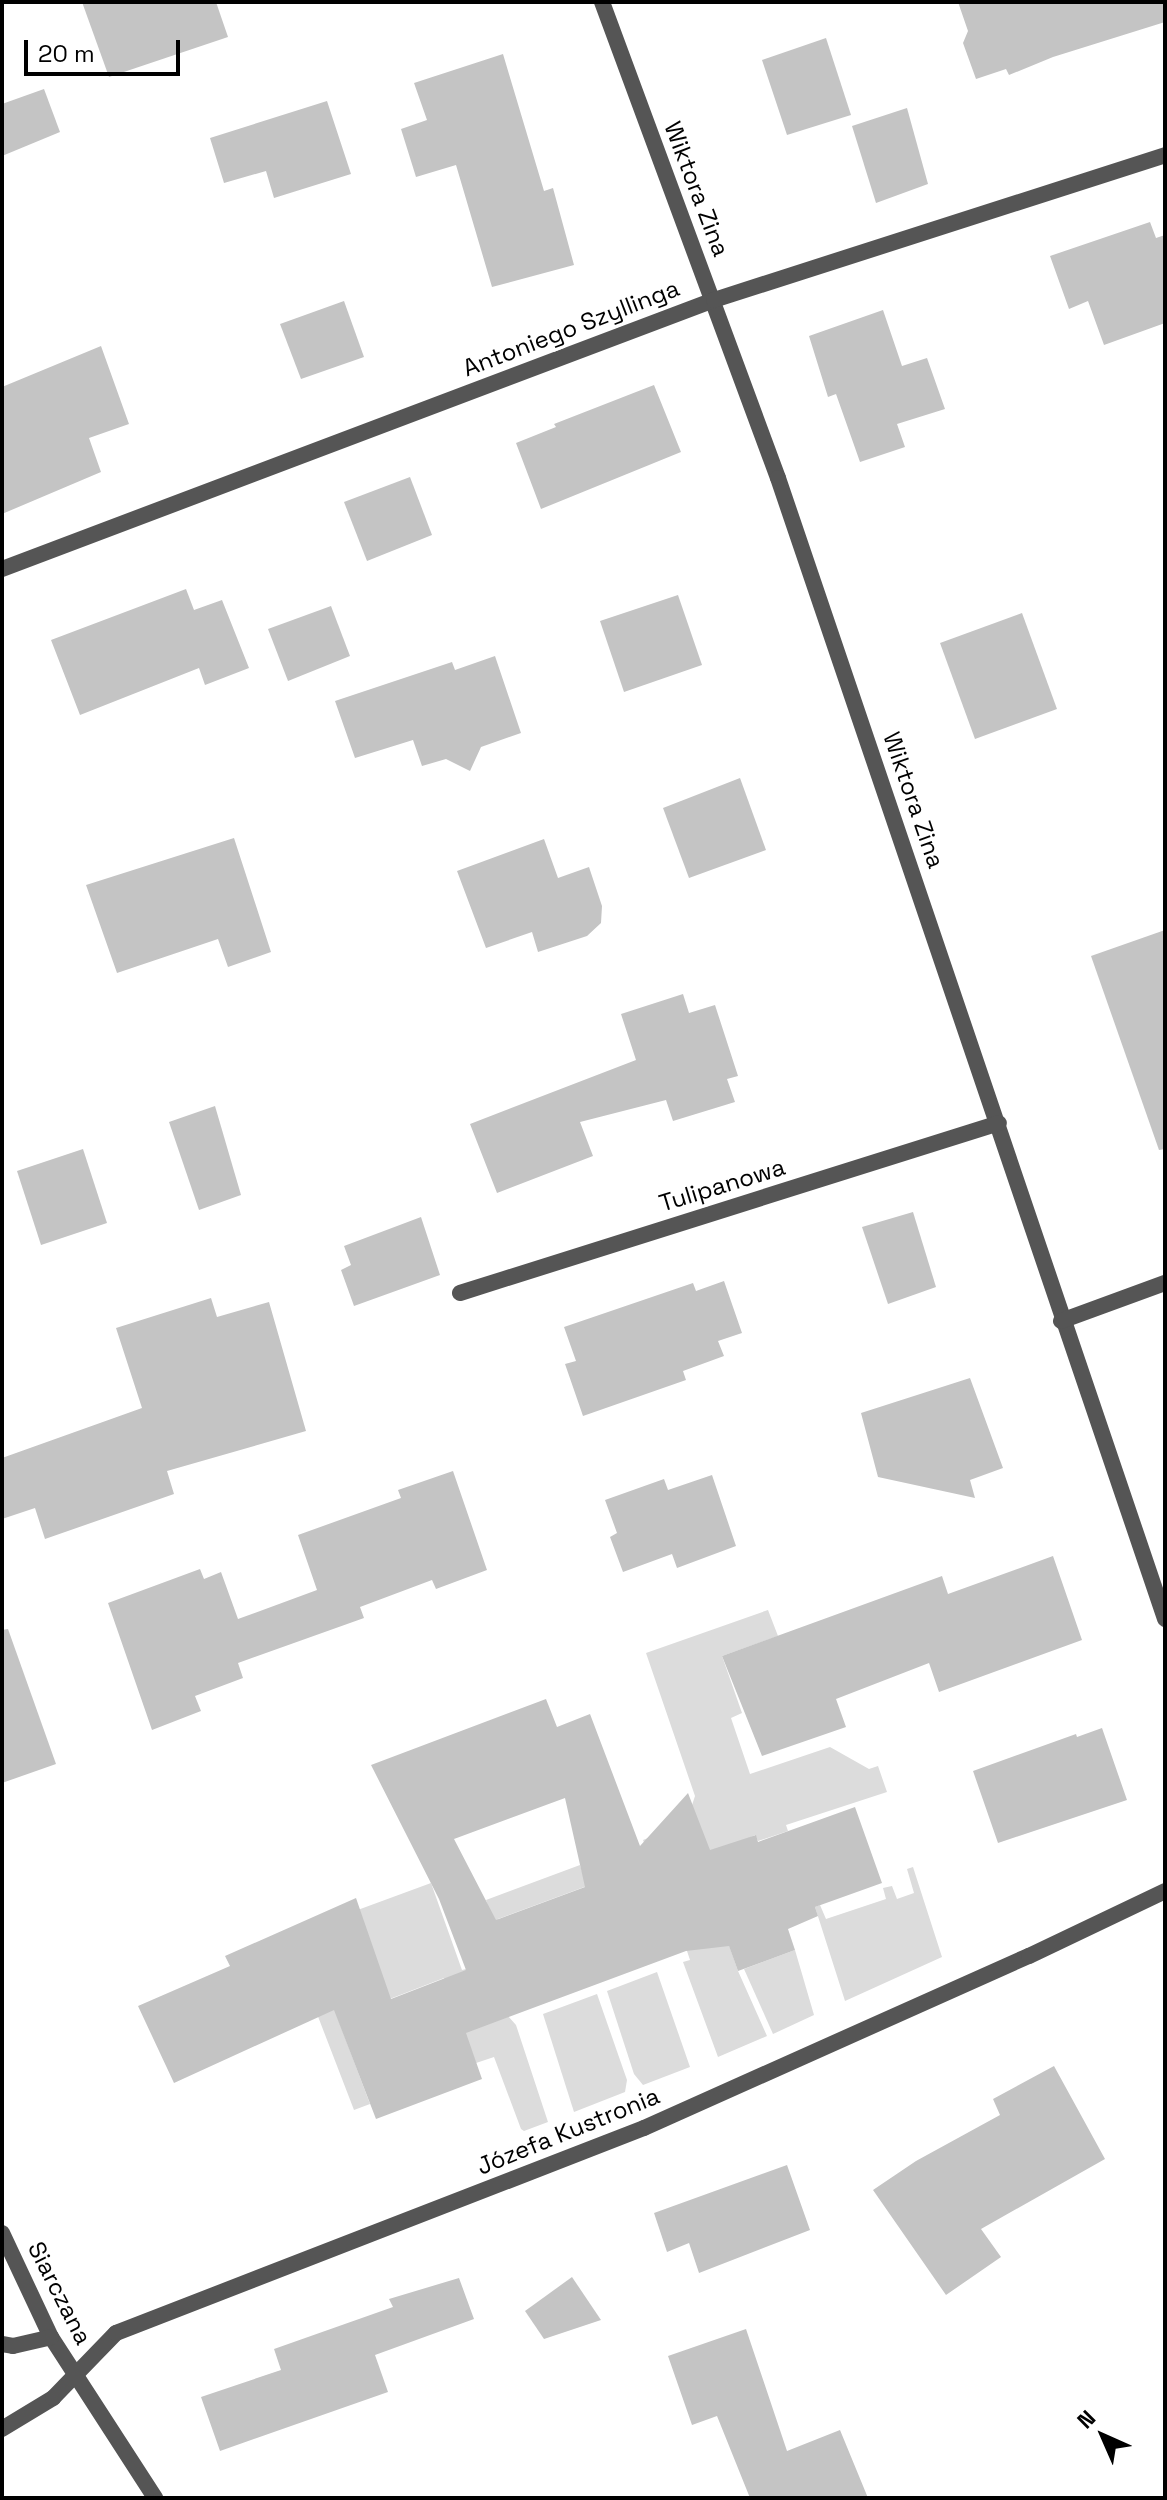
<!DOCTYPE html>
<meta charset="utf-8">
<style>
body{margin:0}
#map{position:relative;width:1167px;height:2500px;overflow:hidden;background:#fff;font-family:"Space Grotesk",sans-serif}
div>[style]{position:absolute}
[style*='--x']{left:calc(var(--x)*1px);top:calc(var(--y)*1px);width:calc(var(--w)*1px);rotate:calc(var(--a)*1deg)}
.green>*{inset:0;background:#dcdcdc}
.building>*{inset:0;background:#c4c4c4}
.street>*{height:16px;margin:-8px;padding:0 8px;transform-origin:8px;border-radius:8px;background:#555}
span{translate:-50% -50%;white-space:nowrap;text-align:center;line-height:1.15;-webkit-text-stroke:6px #fff;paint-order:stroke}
.street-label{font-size:24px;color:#000}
.frame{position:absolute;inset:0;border:4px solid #000;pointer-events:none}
.north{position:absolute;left:1063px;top:2396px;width:80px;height:80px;-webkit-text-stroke:6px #fff;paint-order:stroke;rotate:315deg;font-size:22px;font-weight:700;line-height:32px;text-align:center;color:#000}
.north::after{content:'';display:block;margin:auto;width:28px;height:36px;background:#000;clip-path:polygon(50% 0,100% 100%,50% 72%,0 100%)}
.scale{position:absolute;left:24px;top:40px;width:156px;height:36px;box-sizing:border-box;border:4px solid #000;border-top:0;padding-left:10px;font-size:24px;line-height:28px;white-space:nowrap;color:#000;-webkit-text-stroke:6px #fff;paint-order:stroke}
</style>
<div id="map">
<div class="green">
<div style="clip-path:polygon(768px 1610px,778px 1636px,722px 1656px,742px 1713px,731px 1718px,750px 1774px,830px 1747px,869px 1769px,878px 1766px,887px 1792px,786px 1825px,788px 1831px,758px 1841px,755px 1835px,700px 1862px,738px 1971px,767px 2036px,718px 2057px,683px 1962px,690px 1960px,687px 1951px,643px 1840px,671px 1829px,692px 1805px,695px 1796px,646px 1653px)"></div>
<div style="clip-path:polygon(580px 1865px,585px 1881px,614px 1876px,498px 1919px,495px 1928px,486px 1900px)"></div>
<div style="clip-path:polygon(913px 1867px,942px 1957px,845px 2001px,815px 1907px,820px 1905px,826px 1919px,886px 1899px,883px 1888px,892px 1886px,897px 1899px,914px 1893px,907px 1869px)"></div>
<div style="clip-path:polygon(431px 1883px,462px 1970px,466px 1969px,516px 2025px,548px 2122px,524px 2131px,521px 2129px,494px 2057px,476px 2063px,444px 1978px,338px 2019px,370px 2104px,354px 2110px,287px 1936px)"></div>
<div style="clip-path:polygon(795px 1950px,814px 2015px,773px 2034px,744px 1969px)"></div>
<div style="clip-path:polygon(657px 1972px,690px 2067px,643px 2085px,634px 2074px,607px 1991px)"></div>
<div style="clip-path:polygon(597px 1994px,627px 2080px,625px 2092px,574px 2112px,543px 2014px)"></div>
</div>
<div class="building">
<div style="clip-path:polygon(82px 2px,216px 2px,228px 37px,109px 77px)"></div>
<div style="clip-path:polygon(958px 2px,1165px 2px,1165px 22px,1053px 57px,1009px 75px,1006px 69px,976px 79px,963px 43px,968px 31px)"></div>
<div style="clip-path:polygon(826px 38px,851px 115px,787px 135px,762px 60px)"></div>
<div style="clip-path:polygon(503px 54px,544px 191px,553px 188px,574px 265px,492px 287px,456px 165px,416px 177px,401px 129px,427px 120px,414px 83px)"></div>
<div style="clip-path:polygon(44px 89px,60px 132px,2px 156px,2px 104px)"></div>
<div style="clip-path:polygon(327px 101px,351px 174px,274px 198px,266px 171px,224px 183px,210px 138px)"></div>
<div style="clip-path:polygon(907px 108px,928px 184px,876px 203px,852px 126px)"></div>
<div style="clip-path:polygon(1150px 222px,1156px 238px,1165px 235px,1165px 323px,1104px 345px,1088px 301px,1069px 309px,1050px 256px)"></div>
<div style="clip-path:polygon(344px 301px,364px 357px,301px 379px,280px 324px)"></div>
<div style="clip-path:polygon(883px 310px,902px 366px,927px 358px,945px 409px,897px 424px,905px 447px,860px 462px,836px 394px,828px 397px,809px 336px)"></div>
<div style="clip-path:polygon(101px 346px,129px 424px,89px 438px,101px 472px,2px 514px,2px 387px)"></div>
<div style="clip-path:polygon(654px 385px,681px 452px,541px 509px,516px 443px,556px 427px,554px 424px)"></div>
<div style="clip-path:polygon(410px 477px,432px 535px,367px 561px,344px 502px)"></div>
<div style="clip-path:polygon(186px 589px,194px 610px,222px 600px,249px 668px,205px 685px,199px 668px,80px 715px,51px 640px)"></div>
<div style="clip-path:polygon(678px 595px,702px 665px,624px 692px,600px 621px)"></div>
<div style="clip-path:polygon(331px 606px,350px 656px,288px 681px,268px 629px)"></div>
<div style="clip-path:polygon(1022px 613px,1057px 709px,975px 739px,940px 643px)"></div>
<div style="clip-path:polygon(495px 656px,521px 733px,481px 747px,470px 771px,446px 759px,422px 766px,413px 740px,355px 758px,335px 701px,452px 662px,455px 670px)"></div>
<div style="clip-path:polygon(740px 778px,766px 850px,689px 878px,663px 808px)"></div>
<div style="clip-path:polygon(234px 838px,271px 952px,228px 967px,218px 939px,117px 973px,86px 885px)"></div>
<div style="clip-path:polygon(544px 839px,558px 878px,589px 867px,602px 906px,601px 923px,587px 936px,538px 952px,532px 932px,486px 948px,457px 871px)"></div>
<div style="clip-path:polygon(1165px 930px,1165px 1149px,1159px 1150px,1091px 956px)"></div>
<div style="clip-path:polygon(683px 994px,689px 1013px,715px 1005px,738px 1076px,727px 1079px,735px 1102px,673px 1121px,666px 1100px,580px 1122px,593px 1156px,497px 1193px,470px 1124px,636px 1060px,621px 1014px)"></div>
<div style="clip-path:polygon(215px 1106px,241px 1195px,199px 1210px,169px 1122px)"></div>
<div style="clip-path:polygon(83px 1149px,107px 1223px,41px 1245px,17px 1171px)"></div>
<div style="clip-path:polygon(913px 1212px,936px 1287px,888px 1304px,862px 1227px)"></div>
<div style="clip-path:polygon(421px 1217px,440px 1275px,354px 1306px,341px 1270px,351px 1265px,344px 1246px)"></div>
<div style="clip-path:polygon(724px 1281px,742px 1333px,718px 1341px,724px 1356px,683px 1371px,686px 1380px,583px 1416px,565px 1364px,576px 1361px,564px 1327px,693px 1283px,696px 1291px)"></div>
<div style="clip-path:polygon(211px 1298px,217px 1317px,269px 1302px,306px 1431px,167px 1471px,174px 1494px,45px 1539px,35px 1508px,2px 1519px,2px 1458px,142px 1408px,116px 1328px)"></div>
<div style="clip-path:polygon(970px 1378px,1003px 1468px,970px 1480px,975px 1498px,878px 1477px,861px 1413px)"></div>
<div style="clip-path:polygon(453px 1471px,487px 1570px,436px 1589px,432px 1580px,360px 1607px,364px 1618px,238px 1663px,243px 1678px,195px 1696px,201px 1711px,152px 1730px,108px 1603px,200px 1569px,204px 1579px,221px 1572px,238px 1619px,317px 1590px,298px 1535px,401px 1498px,398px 1490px)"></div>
<div style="clip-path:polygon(712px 1475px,736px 1546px,677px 1568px,672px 1554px,623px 1572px,610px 1537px,617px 1533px,605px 1500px,664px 1479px,668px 1490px)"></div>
<div style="clip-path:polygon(1053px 1556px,1082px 1640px,939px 1692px,929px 1663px,836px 1699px,846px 1727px,762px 1756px,722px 1656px,942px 1576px,948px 1594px)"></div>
<div style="clip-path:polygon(8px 1629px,56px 1764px,2px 1783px,2px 1630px)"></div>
<div style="clip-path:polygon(evenodd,546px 1699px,557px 1727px,590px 1714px,640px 1846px,688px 1793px,710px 1850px,756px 1835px,758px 1842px,855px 1807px,882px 1883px,815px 1907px,818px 1916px,788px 1929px,795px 1950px,738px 1971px,729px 1946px,686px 1951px,466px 2033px,482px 2079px,376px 2119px,334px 2010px,174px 2083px,138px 2006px,230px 1966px,225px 1956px,356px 1898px,391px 1999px,466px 1970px,439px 1899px,371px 1765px,546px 1699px,565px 1798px,585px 1887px,496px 1920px,454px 1839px,565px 1798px)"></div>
<div style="clip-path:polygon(1102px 1728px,1127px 1800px,998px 1843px,973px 1771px,1076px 1734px,1077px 1737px)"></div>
<div style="clip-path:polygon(1054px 2066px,1105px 2159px,981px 2229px,1001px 2257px,946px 2295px,873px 2190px,916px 2161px,1000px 2115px,993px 2099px)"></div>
<div style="clip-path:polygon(787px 2165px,810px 2230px,699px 2273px,689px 2243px,667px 2252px,654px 2213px)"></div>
<div style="clip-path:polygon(572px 2277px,601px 2320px,544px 2339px,525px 2311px)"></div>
<div style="clip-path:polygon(459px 2278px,474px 2319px,375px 2355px,388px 2392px,220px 2451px,201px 2397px,281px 2370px,274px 2349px,393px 2307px,389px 2299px)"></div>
<div style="clip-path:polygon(746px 2329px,787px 2451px,840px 2430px,868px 2498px,750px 2498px,717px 2416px,692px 2425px,668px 2356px)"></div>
</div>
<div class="street">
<div style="--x:602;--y:2;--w:507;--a:69.71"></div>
<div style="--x:778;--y:478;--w:1205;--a:71.26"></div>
<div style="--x:2;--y:569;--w:761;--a:-20.7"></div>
<div style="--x:714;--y:300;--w:474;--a:-17.8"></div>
<div style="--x:460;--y:1293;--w:565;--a:-17.51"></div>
<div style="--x:1061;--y:1321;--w:111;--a:-20.1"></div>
<div style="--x:2;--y:2233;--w:115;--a:64.8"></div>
<div style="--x:51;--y:2337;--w:192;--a:57.1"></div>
<div style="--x:2;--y:2344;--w:11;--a:10"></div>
<div style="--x:13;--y:2346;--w:39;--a:-13"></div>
<div style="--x:2;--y:2429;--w:60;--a:-31.3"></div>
<div style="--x:53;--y:2398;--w:91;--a:-45.9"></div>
<div style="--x:116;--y:2333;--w:566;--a:-21.22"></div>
<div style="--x:644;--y:2128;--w:422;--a:-24.1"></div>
<div style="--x:1029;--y:1956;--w:151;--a:-25.5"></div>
</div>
<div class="street-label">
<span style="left:697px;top:189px;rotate:69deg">Wiktora Zina</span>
<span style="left:571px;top:328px;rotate:-21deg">Antoniego Szyllinga</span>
<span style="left:914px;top:800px;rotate:71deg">Wiktora Zina</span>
<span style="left:722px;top:1185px;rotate:-17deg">Tulipanowa</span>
<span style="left:568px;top:2131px;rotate:-22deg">Józefa Kustronia</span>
<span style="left:60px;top:2293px;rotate:63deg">Siarczana</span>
</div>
<div class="frame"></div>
<div class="north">N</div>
<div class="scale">20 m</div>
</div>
